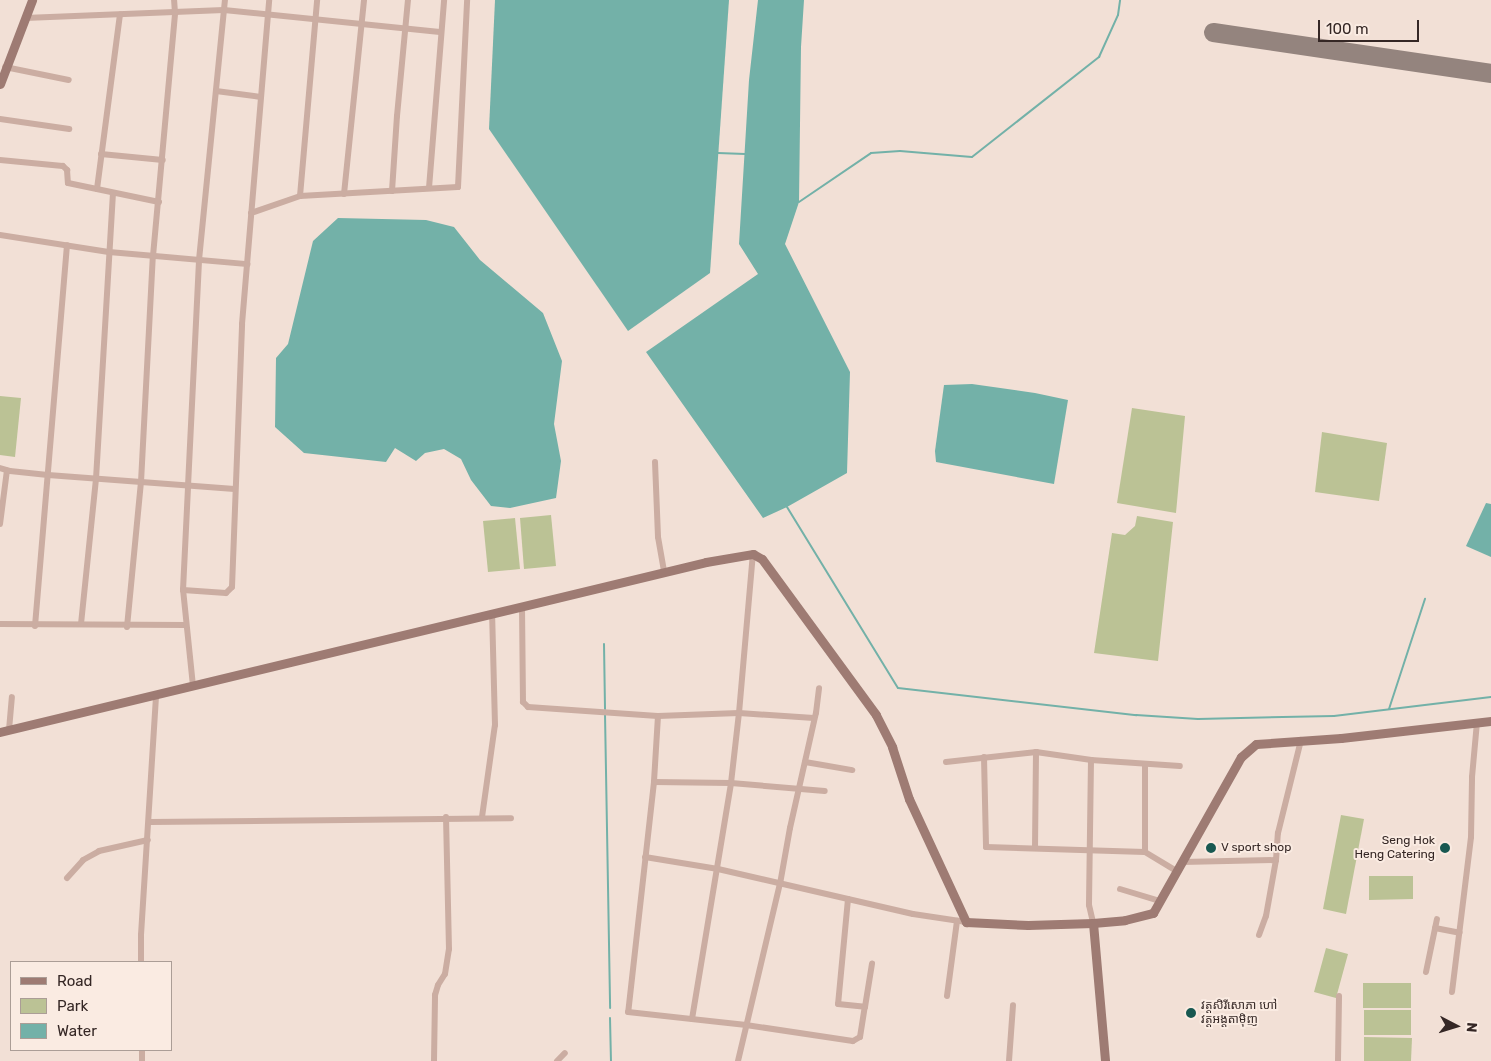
<!DOCTYPE html>
<meta charset="utf-8">
<style>
body{margin:0}
#map{position:relative;width:1491px;height:1061px;overflow:hidden;background:#f2e0d6;font-family:Rubik,"Noto Sans Khmer",sans-serif}
div>[style]{position:absolute}
[style*='--x']{left:calc(var(--x)*1px);top:calc(var(--y)*1px);width:calc(var(--w)*1px);rotate:calc(var(--a)*1deg)}
.green>*{inset:0;background:#bbc295}
.water>*{inset:0;background:#73b1a8}
.stream>*{height:2px;margin:-1px;padding:0 1px;transform-origin:1px;border-radius:1px;background:#73b1a8}
.taxiway>*{height:19px;margin:-9.5px;padding:0 9.5px;transform-origin:9.5px;border-radius:9.5px;background:#94847e}
.street>*{height:6px;margin:-3px;padding:0 3px;transform-origin:3px;border-radius:3px;background:#cbada2}
.secondary>*{height:9px;margin:-4.5px;padding:0 4.5px;transform-origin:4.5px;border-radius:4.5px;background:#9e7b73}
.dots>*{width:14px;height:14px;translate:-50% -50%;box-sizing:border-box;border:2px solid #faebe2;border-radius:50%}
span{translate:-50% -50%;white-space:nowrap;text-align:center;line-height:1.15;-webkit-text-stroke:4px #faebe2;paint-order:stroke}
.poi-label{font-size:12px;color:#352725}
.right{translate:-100% -50%;text-align:right}
.left{translate:0 -50%;text-align:left}
.legend{position:absolute;left:10px;top:961px;width:162px;height:90px;box-sizing:border-box;background:#faebe2;border:1px solid #ab9d96;margin:0;padding:6px 9px;list-style:none;font-size:15px;color:#352725}
.legend li{display:flex;align-items:center;gap:10px;height:25px}
.legend b{width:25px;border:1px solid #ab9d96}
.north{position:absolute;left:1431px;top:1001px;width:50px;height:50px;-webkit-text-stroke:4px #faebe2;paint-order:stroke;rotate:95deg;font-size:14px;font-weight:700;line-height:20px;text-align:center;color:#352725}
.north::after{content:'';display:block;margin:auto;width:18px;height:22px;background:#352725;clip-path:polygon(50% 0,100% 100%,50% 72%,0 100%)}
.scale{position:absolute;left:1318px;top:20px;width:101px;height:22px;box-sizing:border-box;border:2px solid #352725;border-top:0;padding-left:6px;font-size:15px;line-height:18px;white-space:nowrap;color:#352725;-webkit-text-stroke:4px #faebe2;paint-order:stroke}
</style>
<div id="map">
<div class="green">
<div style="clip-path:polygon(0 396px,21px 398px,15px 457px,0 455px)"></div>
<div style="clip-path:polygon(1132px 408px,1185px 416px,1176px 513px,1117px 503px)"></div>
<div style="clip-path:polygon(1322px 432px,1387px 443px,1379px 501px,1315px 492px)"></div>
<div style="clip-path:polygon(551px 515px,556px 566px,524px 569px,520px 518px)"></div>
<div style="clip-path:polygon(1137px 516px,1173px 522px,1158px 661px,1094px 653px,1112px 533px,1125px 535px,1135px 526px)"></div>
<div style="clip-path:polygon(515px 518px,520px 569px,488px 572px,483px 521px)"></div>
<div style="clip-path:polygon(1341px 815px,1364px 819px,1346px 914px,1323px 909px)"></div>
<div style="clip-path:polygon(1369px 876px,1413px 876px,1413px 899px,1369px 900px)"></div>
<div style="clip-path:polygon(1326px 948px,1348px 954px,1336px 998px,1314px 992px)"></div>
<div style="clip-path:polygon(1363px 983px,1411px 983px,1411px 1008px,1363px 1008px)"></div>
<div style="clip-path:polygon(1364px 1010px,1411px 1010px,1411px 1035px,1364px 1035px)"></div>
<div style="clip-path:polygon(1364px 1037px,1412px 1038px,1411px 1061px,1364px 1061px)"></div>
</div>
<div class="water">
<div style="clip-path:polygon(495px 0,729px 0,710px 273px,628px 331px,489px 129px)"></div>
<div style="clip-path:polygon(758px 0,804px 0,801px 47px,799px 202px,785px 244px,850px 372px,847px 473px,787px 507px,763px 518px,646px 352px,758px 274px,739px 244px,749px 80px)"></div>
<div style="clip-path:polygon(338px 218px,426px 220px,454px 227px,480px 260px,543px 313px,562px 361px,554px 424px,561px 461px,556px 498px,510px 508px,491px 506px,471px 480px,461px 459px,444px 449px,425px 453px,416px 461px,395px 448px,386px 462px,304px 453px,275px 427px,276px 358px,288px 344px,313px 241px)"></div>
<div style="clip-path:polygon(972px 384px,1035px 393px,1068px 400px,1054px 484px,936px 462px,935px 451px,944px 385px)"></div>
<div style="clip-path:polygon(1486px 503px,1491px 504px,1491px 557px,1466px 546px)"></div>
</div>
<div class="stream">
<div style="--x:718;--y:153;--w:27;--a:2"></div>
<div style="--x:799;--y:202;--w:87;--a:-34.2"></div>
<div style="--x:871;--y:153;--w:29;--a:-4"></div>
<div style="--x:900;--y:151;--w:72;--a:4.8"></div>
<div style="--x:972;--y:157;--w:162;--a:-38.2"></div>
<div style="--x:1099;--y:57;--w:46;--a:-65.7"></div>
<div style="--x:1118;--y:15;--w:15;--a:-82"></div>
<div style="--x:787;--y:507;--w:212;--a:58.5"></div>
<div style="--x:898;--y:688;--w:240;--a:6.5"></div>
<div style="--x:1136;--y:715;--w:62;--a:3.7"></div>
<div style="--x:1198;--y:719;--w:136;--a:-1.3"></div>
<div style="--x:1334;--y:716;--w:158;--a:-6.9"></div>
<div style="--x:604;--y:644;--w:65;--a:89.1"></div>
<div style="--x:1389;--y:709;--w:116;--a:-71.9"></div>
<div style="--x:605;--y:714;--w:294;--a:89"></div>
<div style="--x:610;--y:1018;--w:43;--a:88.7"></div>
</div>
<div class="taxiway">
<div style="--x:1213;--y:32;--w:281;--a:8.4"></div>
</div>
<div class="street">
<div style="--x:25;--y:18;--w:199;--a:-2.3"></div>
<div style="--x:224;--y:10;--w:217;--a:5.8"></div>
<div style="--x:5;--y:67;--w:65;--a:11.5"></div>
<div style="--x:216;--y:91;--w:45;--a:7.6"></div>
<div style="--x:0;--y:119;--w:70;--a:8.2"></div>
<div style="--x:101;--y:154;--w:62;--a:5.5"></div>
<div style="--x:0;--y:160;--w:63;--a:5.4"></div>
<div style="--x:63;--y:166;--w:6;--a:45"></div>
<div style="--x:67;--y:170;--w:13;--a:86"></div>
<div style="--x:68;--y:183;--w:93;--a:11.8"></div>
<div style="--x:429;--y:188;--w:189;--a:-85.4"></div>
<div style="--x:97;--y:189;--w:176;--a:-82.5"></div>
<div style="--x:392;--y:191;--w:75;--a:-86.2"></div>
<div style="--x:397;--y:116;--w:117;--a:-84.6"></div>
<div style="--x:344;--y:194;--w:195;--a:-84.1"></div>
<div style="--x:300;--y:196;--w:197;--a:-85"></div>
<div style="--x:251;--y:213;--w:52;--a:-19.1"></div>
<div style="--x:300;--y:196;--w:158;--a:-3.3"></div>
<div style="--x:458;--y:187;--w:187;--a:-87.2"></div>
<div style="--x:0;--y:235;--w:110;--a:8.9"></div>
<div style="--x:109;--y:252;--w:139;--a:5"></div>
<div style="--x:655;--y:462;--w:75;--a:87.7"></div>
<div style="--x:658;--y:537;--w:36;--a:80"></div>
<div style="--x:0;--y:468;--w:10;--a:17"></div>
<div style="--x:10;--y:471;--w:38;--a:6"></div>
<div style="--x:48;--y:475;--w:187;--a:4.3"></div>
<div style="--x:0;--y:524;--w:54;--a:-82.6"></div>
<div style="--x:183;--y:590;--w:43;--a:4"></div>
<div style="--x:226;--y:593;--w:8;--a:-45"></div>
<div style="--x:232;--y:587;--w:263;--a:-87.8"></div>
<div style="--x:242;--y:324;--w:325;--a:-85.2"></div>
<div style="--x:522;--y:607;--w:95;--a:89.4"></div>
<div style="--x:523;--y:702;--w:7;--a:45"></div>
<div style="--x:528;--y:707;--w:130;--a:4"></div>
<div style="--x:658;--y:716;--w:81;--a:-2.1"></div>
<div style="--x:739;--y:713;--w:75;--a:3.8"></div>
<div style="--x:0;--y:624;--w:186;--a:0.3"></div>
<div style="--x:81;--y:624;--w:146;--a:-84.1"></div>
<div style="--x:96;--y:479;--w:286;--a:-86.6"></div>
<div style="--x:35;--y:626;--w:382;--a:-85.2"></div>
<div style="--x:127;--y:627;--w:146;--a:-84.5"></div>
<div style="--x:141;--y:482;--w:226;--a:-87"></div>
<div style="--x:153;--y:256;--w:244;--a:-84.8"></div>
<div style="--x:175;--y:13;--w:13;--a:-94"></div>
<div style="--x:193;--y:686;--w:97;--a:-95.9"></div>
<div style="--x:183;--y:590;--w:104;--a:-87.2"></div>
<div style="--x:188;--y:486;--w:226;--a:-87.2"></div>
<div style="--x:199;--y:260;--w:261;--a:-84.3"></div>
<div style="--x:658;--y:716;--w:66;--a:93.5"></div>
<div style="--x:654;--y:782;--w:231;--a:96.4"></div>
<div style="--x:628;--y:1012;--w:119;--a:6.3"></div>
<div style="--x:746;--y:1025;--w:108;--a:8.5"></div>
<div style="--x:853;--y:1041;--w:8;--a:-30"></div>
<div style="--x:860;--y:1037;--w:30;--a:-81"></div>
<div style="--x:9;--y:730;--w:33;--a:-85"></div>
<div style="--x:984;--y:757;--w:90;--a:88.7"></div>
<div style="--x:986;--y:847;--w:159;--a:1.8"></div>
<div style="--x:1145;--y:852;--w:37;--a:31"></div>
<div style="--x:1091;--y:760;--w:145;--a:90.8"></div>
<div style="--x:1089;--y:905;--w:18;--a:77"></div>
<div style="--x:805;--y:762;--w:48;--a:9.7"></div>
<div style="--x:946;--y:762;--w:91;--a:-6.3"></div>
<div style="--x:1036;--y:752;--w:56;--a:8.3"></div>
<div style="--x:1091;--y:760;--w:89;--a:3.9"></div>
<div style="--x:1145;--y:765;--w:87;--a:90"></div>
<div style="--x:654;--y:782;--w:77;--a:0.7"></div>
<div style="--x:731;--y:783;--w:94;--a:4.9"></div>
<div style="--x:482;--y:817;--w:93;--a:-82"></div>
<div style="--x:495;--y:725;--w:111;--a:-91.5"></div>
<div style="--x:150;--y:822;--w:361;--a:-0.6"></div>
<div style="--x:1035;--y:848;--w:96;--a:-89.4"></div>
<div style="--x:645;--y:857;--w:74;--a:9.3"></div>
<div style="--x:718;--y:869;--w:200;--a:13"></div>
<div style="--x:913;--y:914;--w:54;--a:8.6"></div>
<div style="--x:1182;--y:862;--w:94;--a:-1.2"></div>
<div style="--x:67;--y:878;--w:24;--a:-48"></div>
<div style="--x:83;--y:860;--w:18;--a:-29"></div>
<div style="--x:99;--y:851;--w:50;--a:-12.7"></div>
<div style="--x:1120;--y:889;--w:42;--a:16.7"></div>
<div style="--x:848;--y:899;--w:105;--a:95.4"></div>
<div style="--x:838;--y:1004;--w:27;--a:6"></div>
<div style="--x:865;--y:1007;--w:44;--a:-80.8"></div>
<div style="--x:1435;--y:928;--w:25;--a:11"></div>
<div style="--x:1259;--y:935;--w:20;--a:-70"></div>
<div style="--x:1266;--y:916;--w:57;--a:-79.9"></div>
<div style="--x:1276;--y:860;--w:27;--a:-86"></div>
<div style="--x:1278;--y:833;--w:96;--a:-76.1"></div>
<div style="--x:141;--y:962;--w:27;--a:-90"></div>
<div style="--x:141;--y:935;--w:240;--a:-86.4"></div>
<div style="--x:1426;--y:972;--w:54;--a:-78.3"></div>
<div style="--x:1452;--y:992;--w:156;--a:-83"></div>
<div style="--x:1471;--y:837;--w:60;--a:-89"></div>
<div style="--x:1472;--y:777;--w:55;--a:-84.8"></div>
<div style="--x:947;--y:996;--w:76;--a:-82.4"></div>
<div style="--x:692;--y:1019;--w:239;--a:-80.6"></div>
<div style="--x:731;--y:783;--w:70;--a:-83.5"></div>
<div style="--x:739;--y:713;--w:160;--a:-85"></div>
<div style="--x:142;--y:1050;--w:11;--a:90"></div>
<div style="--x:434;--y:1061;--w:66;--a:-89.1"></div>
<div style="--x:435;--y:995;--w:10;--a:-73"></div>
<div style="--x:438;--y:985;--w:13;--a:-58"></div>
<div style="--x:445;--y:974;--w:25;--a:-81"></div>
<div style="--x:449;--y:949;--w:132;--a:-91.3"></div>
<div style="--x:557;--y:1061;--w:11;--a:-45"></div>
<div style="--x:738;--y:1061;--w:182;--a:-76.7"></div>
<div style="--x:780;--y:884;--w:57;--a:-79.9"></div>
<div style="--x:790;--y:828;--w:118;--a:-77.3"></div>
<div style="--x:816;--y:713;--w:25;--a:-83"></div>
<div style="--x:1009;--y:1061;--w:56;--a:-85.9"></div>
<div style="--x:1338;--y:1061;--w:65;--a:-89.1"></div>
</div>
<div class="secondary">
<div style="--x:0;--y:84;--w:90;--a:-69.1"></div>
<div style="--x:0;--y:732;--w:726;--a:-13.54"></div>
<div style="--x:706;--y:562;--w:48;--a:-9.7"></div>
<div style="--x:753;--y:554;--w:10;--a:29"></div>
<div style="--x:762;--y:559;--w:193;--a:53.8"></div>
<div style="--x:876;--y:715;--w:36;--a:63"></div>
<div style="--x:892;--y:747;--w:55;--a:71.9"></div>
<div style="--x:909;--y:799;--w:136;--a:65.1"></div>
<div style="--x:966;--y:922;--w:62;--a:2.8"></div>
<div style="--x:1028;--y:925;--w:65;--a:-1.8"></div>
<div style="--x:1093;--y:923;--w:32;--a:-5"></div>
<div style="--x:1125;--y:920;--w:29;--a:-14"></div>
<div style="--x:1153;--y:913;--w:179;--a:-60.6"></div>
<div style="--x:1241;--y:757;--w:20;--a:-41"></div>
<div style="--x:1256;--y:744;--w:85;--a:-4"></div>
<div style="--x:1341;--y:738;--w:151;--a:-6.5"></div>
<div style="--x:1093;--y:923;--w:139;--a:85"></div>
</div>
<div class="dots">
<div style="left:1211px;top:848px;background:#185851"></div>
<div style="left:1445px;top:848px;background:#185851"></div>
<div style="left:1191px;top:1013px;background:#185851"></div>
</div>
<div class="poi-label">
<span class="right" style="left:1435px;top:848px">Seng Hok<br>Heng Catering</span>
<span class="left" style="left:1221px;top:848px">V sport shop</span>
<span class="left" style="left:1201px;top:1013px">វត្តសិរីសោភា ហៅ<br>វត្តអង្តតាម៉ិញ</span>
</div>
<ul class="legend">
<li><b style="height:6px;background:#9e7b73"></b>Road</li>
<li><b style="height:14px;background:#bbc295"></b>Park</li>
<li><b style="height:14px;background:#73b1a8"></b>Water</li>
</ul>
<div class="north">N</div>
<div class="scale">100 m</div>
</div>
